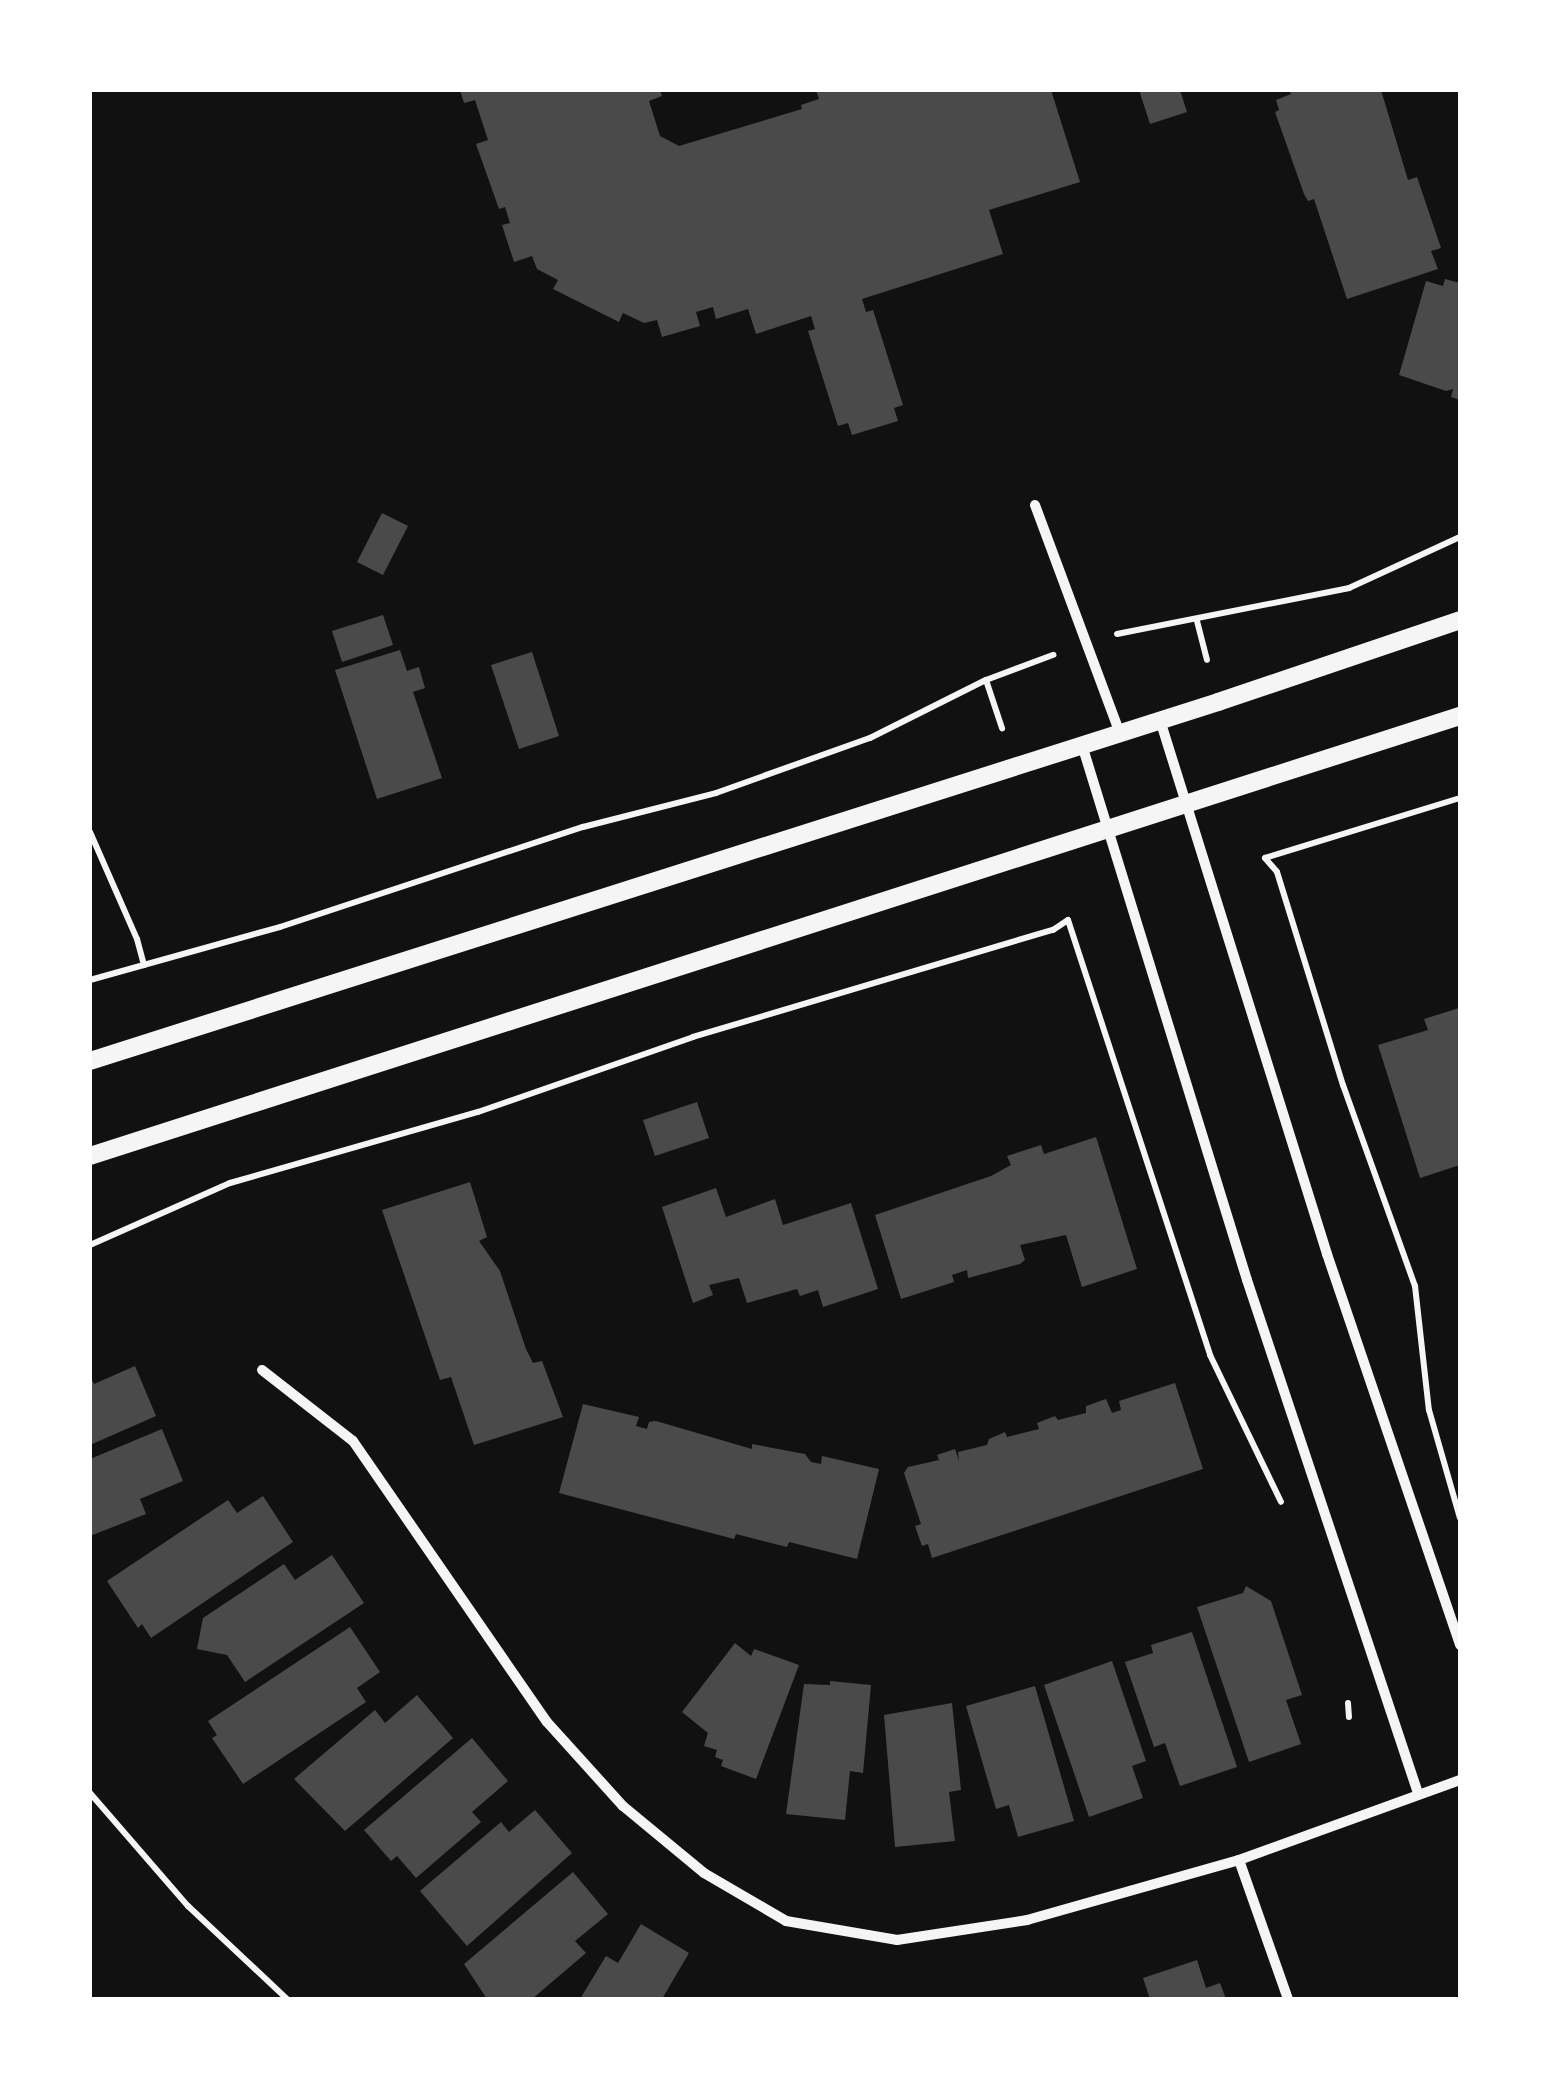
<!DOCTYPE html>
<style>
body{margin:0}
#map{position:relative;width:1550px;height:2089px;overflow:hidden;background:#111;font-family:Montserrat,sans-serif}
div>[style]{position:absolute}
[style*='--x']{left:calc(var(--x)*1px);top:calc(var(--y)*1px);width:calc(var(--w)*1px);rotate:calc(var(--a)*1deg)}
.building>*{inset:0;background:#4a4a4a}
.path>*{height:6px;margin:-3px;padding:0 3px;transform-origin:3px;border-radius:3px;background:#f5f5f5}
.minor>*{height:10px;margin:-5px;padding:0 5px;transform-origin:5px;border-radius:5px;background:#f5f5f5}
.tertiary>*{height:18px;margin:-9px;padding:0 9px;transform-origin:9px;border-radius:9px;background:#f5f5f5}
span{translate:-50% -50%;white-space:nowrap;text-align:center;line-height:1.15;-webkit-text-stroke:10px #fff;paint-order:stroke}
.frame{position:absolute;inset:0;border:92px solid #fff;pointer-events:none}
</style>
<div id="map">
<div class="building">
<div style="clip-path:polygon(460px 90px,660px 90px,662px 96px,649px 101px,660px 136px,679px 146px,802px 109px,801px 105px,819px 99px,816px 90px,1051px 90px,1080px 182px,989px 210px,1003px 254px,862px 299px,866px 312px,873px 310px,903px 405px,894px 408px,898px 421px,852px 435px,848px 423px,838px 426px,808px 331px,815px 329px,811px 316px,756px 334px,748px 309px,716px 319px,713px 307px,696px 312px,700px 326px,662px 337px,657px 320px,644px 323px,623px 313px,619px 322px,553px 289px,558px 280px,537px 269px,532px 256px,514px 262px,502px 225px,510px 223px,505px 207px,499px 209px,476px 144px,488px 140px,475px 100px,464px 103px)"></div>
<div style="clip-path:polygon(1139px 90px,1180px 90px,1187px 112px,1150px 124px)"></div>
<div style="clip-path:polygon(1289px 90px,1381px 90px,1408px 180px,1417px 177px,1441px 248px,1431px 251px,1438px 269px,1347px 299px,1314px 199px,1308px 201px,1304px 194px,1275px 112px,1279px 110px,1276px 100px,1291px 94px)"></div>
<div style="clip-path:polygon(1445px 279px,1460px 283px,1460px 400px,1451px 397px,1453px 389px,1446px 391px,1399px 375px,1426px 281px,1443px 286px)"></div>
<div style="clip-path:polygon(382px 513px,408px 526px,383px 575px,357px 562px)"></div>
<div style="clip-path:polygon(383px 615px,393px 645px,342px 662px,332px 631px)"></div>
<div style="clip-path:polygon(400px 650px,407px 671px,419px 667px,425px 688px,413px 692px,442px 778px,377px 799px,335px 670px)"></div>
<div style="clip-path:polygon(532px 652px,559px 736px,519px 749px,491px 665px)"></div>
<div style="clip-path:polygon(1459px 1008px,1460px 1165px,1420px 1178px,1378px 1045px,1428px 1030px,1424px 1019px)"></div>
<div style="clip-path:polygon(697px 1102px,709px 1138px,655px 1156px,643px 1120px)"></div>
<div style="clip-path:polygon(1096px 1137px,1137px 1269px,1082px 1287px,1066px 1235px,1020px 1245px,1025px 1260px,1020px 1264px,968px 1278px,967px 1270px,952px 1275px,954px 1282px,901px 1299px,875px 1215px,991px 1176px,1011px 1165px,1007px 1156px,1041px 1145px,1044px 1154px)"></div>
<div style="clip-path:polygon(470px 1182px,487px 1237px,479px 1241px,500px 1271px,526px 1349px,533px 1363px,542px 1361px,563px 1417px,474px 1445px,451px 1377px,440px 1380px,382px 1210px)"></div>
<div style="clip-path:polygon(716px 1188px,726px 1217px,775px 1199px,783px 1225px,851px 1203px,878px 1289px,823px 1307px,818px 1290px,800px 1296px,797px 1289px,747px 1303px,739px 1278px,709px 1285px,713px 1295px,693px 1303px,662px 1207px)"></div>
<div style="clip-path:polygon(135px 1366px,156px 1416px,90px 1445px,90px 1376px,94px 1384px)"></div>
<div style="clip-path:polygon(1175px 1383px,1203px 1469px,932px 1558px,928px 1544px,922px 1546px,915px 1526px,921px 1524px,904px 1473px,908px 1467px,939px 1460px,937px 1455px,955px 1449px,959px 1461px,958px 1452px,987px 1445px,989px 1439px,1005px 1432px,1007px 1437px,1039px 1429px,1037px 1423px,1055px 1416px,1058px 1420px,1086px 1413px,1086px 1406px,1106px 1399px,1112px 1413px,1121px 1410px,1119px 1401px)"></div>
<div style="clip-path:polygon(583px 1404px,639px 1417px,636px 1426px,647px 1429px,649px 1422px,656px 1421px,752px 1449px,752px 1444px,805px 1454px,811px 1462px,821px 1464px,822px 1456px,879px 1469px,857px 1559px,789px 1542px,787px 1547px,736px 1534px,734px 1539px,559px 1493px)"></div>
<div style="clip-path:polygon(162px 1429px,183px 1481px,140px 1499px,146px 1514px,90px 1536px,90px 1459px)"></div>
<div style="clip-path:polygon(263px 1496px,293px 1542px,151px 1638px,142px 1624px,138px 1628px,107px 1581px,228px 1500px,237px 1513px)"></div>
<div style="clip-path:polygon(332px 1555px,364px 1603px,245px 1682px,227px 1655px,197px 1649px,203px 1618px,284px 1564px,295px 1580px)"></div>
<div style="clip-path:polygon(1246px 1586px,1271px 1601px,1302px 1695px,1286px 1700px,1301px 1744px,1249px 1762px,1197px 1607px,1243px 1593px)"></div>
<div style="clip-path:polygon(350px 1627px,380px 1672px,357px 1688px,366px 1702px,243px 1784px,212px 1738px,217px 1735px,208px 1721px)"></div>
<div style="clip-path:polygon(1192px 1632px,1237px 1767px,1180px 1786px,1165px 1743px,1154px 1747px,1125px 1662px,1153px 1653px,1151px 1645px)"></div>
<div style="clip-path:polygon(735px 1643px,751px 1656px,754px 1649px,799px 1665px,756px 1779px,721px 1766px,723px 1760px,715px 1757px,717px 1750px,704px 1746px,708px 1733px,682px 1712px)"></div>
<div style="clip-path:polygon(1112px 1661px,1146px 1761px,1132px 1766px,1143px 1798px,1089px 1817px,1044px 1685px)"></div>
<div style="clip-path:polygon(830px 1681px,871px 1685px,863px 1773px,850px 1771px,845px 1820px,786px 1814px,804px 1684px,830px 1685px)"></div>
<div style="clip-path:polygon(1035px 1686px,1074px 1821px,1018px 1837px,1009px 1805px,996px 1809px,966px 1706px)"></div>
<div style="clip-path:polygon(417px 1695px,453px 1738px,345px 1831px,294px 1779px,375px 1710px,385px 1723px)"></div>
<div style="clip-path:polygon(952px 1703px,961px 1790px,949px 1792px,955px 1841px,895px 1847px,884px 1715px)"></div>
<div style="clip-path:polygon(472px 1738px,508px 1781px,472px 1812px,481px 1822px,416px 1878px,397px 1856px,391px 1861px,364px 1830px)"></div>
<div style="clip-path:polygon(535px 1810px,572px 1853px,467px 1946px,420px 1891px,501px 1822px,509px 1832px)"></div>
<div style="clip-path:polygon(573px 1872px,608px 1914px,575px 1941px,586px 1953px,532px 1999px,487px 1999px,464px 1964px)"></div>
<div style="clip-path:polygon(641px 1924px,689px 1953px,662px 1999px,580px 1999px,606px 1956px,618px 1963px)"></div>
<div style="clip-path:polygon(1197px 1960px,1206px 1988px,1220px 1983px,1226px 1999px,1150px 1999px,1143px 1978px)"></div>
</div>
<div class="path">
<div style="--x:1197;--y:621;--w:40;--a:75.6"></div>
<div style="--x:1117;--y:634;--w:237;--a:-11.2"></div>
<div style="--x:1349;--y:588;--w:122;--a:-24.7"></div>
<div style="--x:986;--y:680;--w:51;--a:71.6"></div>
<div style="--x:1460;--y:798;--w:204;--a:162.9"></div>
<div style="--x:1265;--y:858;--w:18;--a:49"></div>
<div style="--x:1277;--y:872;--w:223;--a:72.8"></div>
<div style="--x:1343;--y:1085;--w:214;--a:70.3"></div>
<div style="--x:1415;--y:1286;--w:125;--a:83.6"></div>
<div style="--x:1429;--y:1410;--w:112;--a:74"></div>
<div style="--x:90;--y:832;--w:117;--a:66.3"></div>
<div style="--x:137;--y:939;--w:27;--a:75"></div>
<div style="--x:90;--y:980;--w:197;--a:-15.6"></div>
<div style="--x:280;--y:927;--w:319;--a:-18.3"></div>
<div style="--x:583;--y:827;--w:137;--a:-14.3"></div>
<div style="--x:716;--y:793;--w:164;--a:-19.7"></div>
<div style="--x:870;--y:738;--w:130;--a:-26.6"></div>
<div style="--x:986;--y:680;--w:72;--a:-20.5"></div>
<div style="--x:90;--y:1245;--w:153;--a:-23.9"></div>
<div style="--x:230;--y:1183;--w:258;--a:-16"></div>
<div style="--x:478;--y:1112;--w:228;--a:-19.2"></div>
<div style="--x:693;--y:1037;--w:376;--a:-16.6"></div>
<div style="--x:1053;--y:930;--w:18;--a:-34"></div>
<div style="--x:1068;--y:920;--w:458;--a:71.9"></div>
<div style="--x:1210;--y:1355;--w:163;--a:64.2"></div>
<div style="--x:1348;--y:1703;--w:14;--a:86"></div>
<div style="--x:90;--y:1793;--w:150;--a:49.1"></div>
<div style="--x:188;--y:1906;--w:136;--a:43.2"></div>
</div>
<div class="minor">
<div style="--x:1035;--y:505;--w:243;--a:69.6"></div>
<div style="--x:1160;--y:720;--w:560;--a:72.63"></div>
<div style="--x:1327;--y:1254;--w:413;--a:71.2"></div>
<div style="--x:1082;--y:745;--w:560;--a:72.86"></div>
<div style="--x:1247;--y:1280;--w:541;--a:71.57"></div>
<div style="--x:262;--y:1370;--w:115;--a:38"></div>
<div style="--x:353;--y:1441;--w:341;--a:55.4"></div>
<div style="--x:547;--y:1722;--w:113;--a:47.9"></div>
<div style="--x:623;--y:1806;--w:105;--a:39.6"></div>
<div style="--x:704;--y:1873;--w:95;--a:30.3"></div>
<div style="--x:786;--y:1921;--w:113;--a:9.7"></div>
<div style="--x:897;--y:1940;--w:132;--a:-8.7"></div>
<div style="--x:1027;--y:1920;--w:220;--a:-15.8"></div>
<div style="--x:1239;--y:1860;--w:235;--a:-19.9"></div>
<div style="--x:1239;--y:1860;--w:147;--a:70.6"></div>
</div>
<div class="tertiary">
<div style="--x:90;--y:1061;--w:1184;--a:-17.65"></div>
<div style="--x:1218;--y:702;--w:256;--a:-18.7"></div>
<div style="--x:90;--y:1156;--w:1439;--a:-17.81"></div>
</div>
<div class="frame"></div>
</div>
